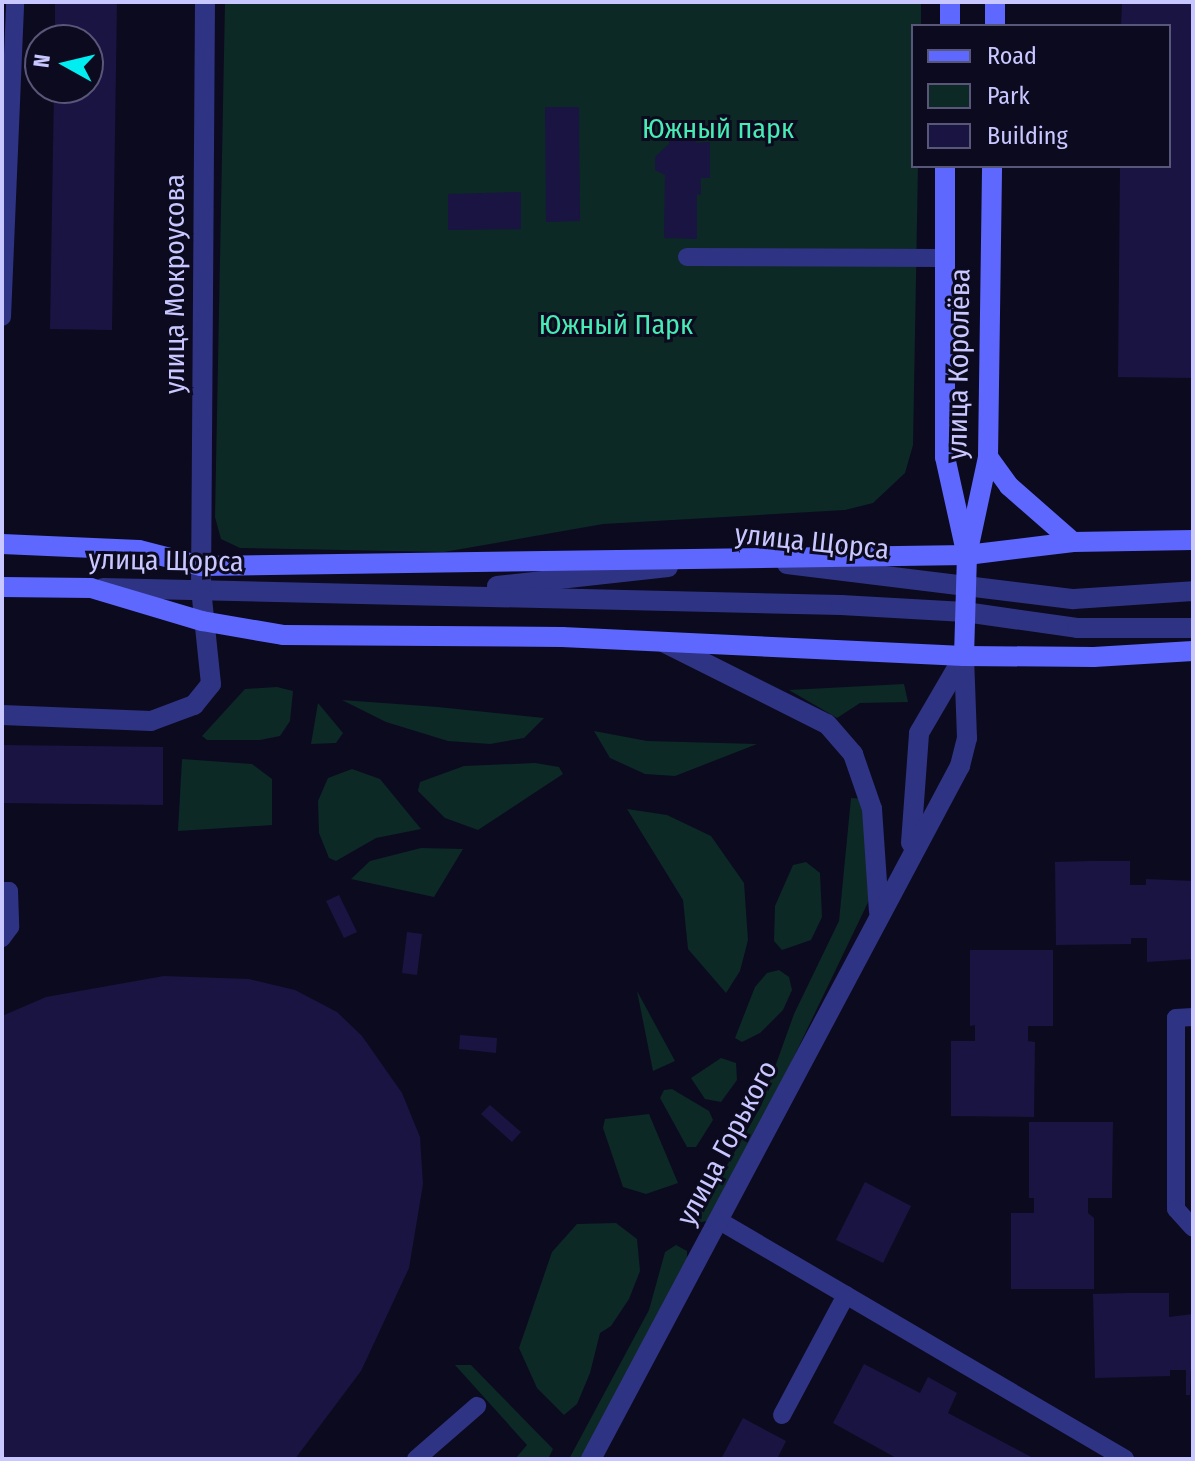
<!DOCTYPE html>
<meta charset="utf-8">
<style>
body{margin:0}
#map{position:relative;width:1195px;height:1461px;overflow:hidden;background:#0c0a1f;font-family:"Fira Sans Condensed",sans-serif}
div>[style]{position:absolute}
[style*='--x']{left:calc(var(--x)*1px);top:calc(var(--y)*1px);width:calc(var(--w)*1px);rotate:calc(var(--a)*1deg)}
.green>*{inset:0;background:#0c2926}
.building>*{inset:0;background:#191442}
.lane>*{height:18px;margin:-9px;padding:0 9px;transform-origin:9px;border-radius:9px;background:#2f3383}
.street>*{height:20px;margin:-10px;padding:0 10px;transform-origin:10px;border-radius:10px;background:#2f3383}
.secondary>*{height:20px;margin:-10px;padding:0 10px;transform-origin:10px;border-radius:10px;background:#5e68ff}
span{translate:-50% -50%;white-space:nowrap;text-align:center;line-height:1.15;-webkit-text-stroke:6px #0c0a1f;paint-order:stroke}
.park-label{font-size:28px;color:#47ecb5}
.street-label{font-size:28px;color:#c9c7ff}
.frame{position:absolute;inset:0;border:4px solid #c9c7ff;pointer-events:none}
.legend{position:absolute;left:911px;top:24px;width:260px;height:144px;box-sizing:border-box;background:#0c0a1f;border:2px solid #585679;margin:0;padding:10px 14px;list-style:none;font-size:24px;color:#c9c7ff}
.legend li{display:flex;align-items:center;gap:16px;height:40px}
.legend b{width:40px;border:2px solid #585679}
.north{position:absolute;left:24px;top:24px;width:80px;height:80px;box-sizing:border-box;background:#0c0a1f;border:2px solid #585679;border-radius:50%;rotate:278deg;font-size:22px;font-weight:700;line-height:32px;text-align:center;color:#c9c7ff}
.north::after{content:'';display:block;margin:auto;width:28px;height:36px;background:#00eef2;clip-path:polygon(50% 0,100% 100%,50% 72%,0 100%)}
</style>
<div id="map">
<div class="green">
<div style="clip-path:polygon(225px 2px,921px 2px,921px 26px,913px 26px,913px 166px,918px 166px,913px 445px,905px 473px,873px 503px,845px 510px,603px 524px,444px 552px,240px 548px,221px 539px,215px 517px)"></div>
<div style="clip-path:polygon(904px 684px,908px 702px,860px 703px,837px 718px,789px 690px)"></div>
<div style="clip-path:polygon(277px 687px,293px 691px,290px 721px,280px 736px,260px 740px,207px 740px,202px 736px,245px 689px)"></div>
<div style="clip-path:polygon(342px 700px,438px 707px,544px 718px,524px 738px,490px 744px,448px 741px,386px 722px)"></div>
<div style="clip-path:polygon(318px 703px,343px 733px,336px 743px,311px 744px)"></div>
<div style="clip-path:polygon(594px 731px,647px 741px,757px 744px,675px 776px,645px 774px,610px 758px)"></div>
<div style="clip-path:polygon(182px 759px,252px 764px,272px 779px,272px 825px,178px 831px)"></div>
<div style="clip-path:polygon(535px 763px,559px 767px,563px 774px,478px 830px,445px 818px,418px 791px,420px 782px,464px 766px)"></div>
<div style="clip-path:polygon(352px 769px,380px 779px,421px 829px,376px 838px,336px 861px,329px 858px,319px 833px,318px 801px,328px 778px)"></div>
<div style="clip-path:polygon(851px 798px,867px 799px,873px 892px,716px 1219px,693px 1224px,691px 1215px,722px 1174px,761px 1106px,794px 1014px,839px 921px)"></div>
<div style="clip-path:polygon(627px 809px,667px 815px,711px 836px,744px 883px,748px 940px,740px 971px,726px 993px,688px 949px,683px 900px)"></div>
<div style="clip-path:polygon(421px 848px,463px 849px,434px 897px,351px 879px,370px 861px)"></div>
<div style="clip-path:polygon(806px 862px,820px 873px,822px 917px,811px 940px,782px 950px,774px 941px,775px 906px,793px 865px)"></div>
<div style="clip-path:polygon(779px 970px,789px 977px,792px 990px,783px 1010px,760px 1033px,742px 1042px,735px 1038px,755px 987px,767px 973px)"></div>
<div style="clip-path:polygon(637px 991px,675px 1061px,653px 1071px)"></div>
<div style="clip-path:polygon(721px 1058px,736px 1063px,737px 1080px,721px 1102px,705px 1099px,691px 1078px)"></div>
<div style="clip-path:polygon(672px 1089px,709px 1111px,713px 1120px,696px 1147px,687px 1147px,660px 1098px,664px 1090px)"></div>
<div style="clip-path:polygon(649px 1114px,678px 1183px,646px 1194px,623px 1187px,603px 1128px,605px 1119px)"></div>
<div style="clip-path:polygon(616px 1223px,637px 1239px,640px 1271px,629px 1299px,611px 1326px,600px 1333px,590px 1373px,577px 1404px,564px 1415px,537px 1388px,519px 1348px,552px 1252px,577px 1224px)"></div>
<div style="clip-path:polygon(676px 1245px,687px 1251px,687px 1268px,585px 1459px,569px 1459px,649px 1310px,665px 1252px)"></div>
<div style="clip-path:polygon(455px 1365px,471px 1365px,553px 1449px,548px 1459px,515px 1459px,527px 1445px)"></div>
</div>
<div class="building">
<div style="clip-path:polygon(55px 2px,117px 2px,112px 330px,50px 329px,54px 88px,88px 88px,88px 40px,55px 40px)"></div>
<div style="clip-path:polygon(1122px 2px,1193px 2px,1193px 378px,1118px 377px,1120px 166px,1169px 166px,1169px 26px,1121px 26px)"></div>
<div style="clip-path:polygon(545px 107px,579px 107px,580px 221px,546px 222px)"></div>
<div style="clip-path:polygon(670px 123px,697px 123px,696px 143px,710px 142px,710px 178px,701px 178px,701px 195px,697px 194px,697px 239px,664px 238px,665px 175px,655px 170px,655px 157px,669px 144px)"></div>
<div style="clip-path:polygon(521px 192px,521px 229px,448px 230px,448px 194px)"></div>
<div style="clip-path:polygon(2px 745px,163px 747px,163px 805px,2px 803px)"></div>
<div style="clip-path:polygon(1090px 861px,1130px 861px,1130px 885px,1146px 885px,1146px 879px,1193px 881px,1193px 959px,1147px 962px,1147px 938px,1131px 938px,1131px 944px,1056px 945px,1055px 862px)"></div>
<div style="clip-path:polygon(339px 895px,357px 932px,344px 938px,326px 901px)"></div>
<div style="clip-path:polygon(407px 932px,422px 934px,417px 975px,402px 973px)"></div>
<div style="clip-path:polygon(970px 950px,1053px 950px,1053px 1026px,1028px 1026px,1028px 1041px,1035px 1042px,1034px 1117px,951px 1116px,951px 1041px,975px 1041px,975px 1025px,970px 1026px)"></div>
<div style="clip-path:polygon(164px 976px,249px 979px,295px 990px,337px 1012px,362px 1036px,402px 1093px,420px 1137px,423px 1184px,409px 1268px,361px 1371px,295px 1459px,2px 1459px,2px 1016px,46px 997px)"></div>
<div style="clip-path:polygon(460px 1035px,497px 1038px,496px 1053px,459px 1049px)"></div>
<div style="clip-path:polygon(490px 1105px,521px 1132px,512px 1142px,481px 1114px)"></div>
<div style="clip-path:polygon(1029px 1122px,1113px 1122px,1112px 1198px,1088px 1198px,1088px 1213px,1094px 1218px,1094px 1289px,1011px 1289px,1011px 1213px,1034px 1213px,1034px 1198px,1029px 1198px)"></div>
<div style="clip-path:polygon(865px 1182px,911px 1206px,883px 1263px,836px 1240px)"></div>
<div style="clip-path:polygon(1129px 1293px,1169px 1293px,1169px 1317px,1193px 1314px,1190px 1395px,1186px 1395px,1186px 1370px,1170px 1370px,1170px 1376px,1095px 1378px,1093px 1294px)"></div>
<div style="clip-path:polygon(864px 1364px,920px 1393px,928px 1377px,957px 1393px,948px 1413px,1035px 1459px,898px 1459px,833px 1423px)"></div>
<div style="clip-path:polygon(743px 1418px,786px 1441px,777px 1459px,721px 1459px)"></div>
</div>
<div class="lane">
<div style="--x:687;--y:257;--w:254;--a:0.2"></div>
<div style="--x:2;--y:317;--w:315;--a:-87.6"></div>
<div style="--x:2;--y:891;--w:7;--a:0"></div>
<div style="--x:9;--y:891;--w:36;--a:88"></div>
<div style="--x:10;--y:927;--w:14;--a:126"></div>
<div style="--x:1193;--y:1017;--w:17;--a:177"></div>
<div style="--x:1176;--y:1018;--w:191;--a:90"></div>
<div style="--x:1176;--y:1209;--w:25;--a:48"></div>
<div style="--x:718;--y:1220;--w:472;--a:30.4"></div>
<div style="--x:782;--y:1415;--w:136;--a:-61.9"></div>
<div style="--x:416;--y:1459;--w:81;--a:-41"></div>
</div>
<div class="street">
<div style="--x:787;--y:564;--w:289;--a:7"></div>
<div style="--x:1074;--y:599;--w:119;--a:-3.8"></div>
<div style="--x:497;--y:586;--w:172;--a:-6.3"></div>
<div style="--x:103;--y:588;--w:738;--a:1.32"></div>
<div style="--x:841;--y:605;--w:124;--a:3.2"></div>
<div style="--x:965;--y:612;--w:113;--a:8.1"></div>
<div style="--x:1077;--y:628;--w:116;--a:0"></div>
<div style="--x:663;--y:642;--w:183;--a:26.6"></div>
<div style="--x:827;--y:724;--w:40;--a:49"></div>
<div style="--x:853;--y:754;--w:58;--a:70.9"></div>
<div style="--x:872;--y:809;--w:103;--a:86.1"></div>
<div style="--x:2;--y:715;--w:149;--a:2.3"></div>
<div style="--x:151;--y:721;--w:46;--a:-20.4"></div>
<div style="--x:194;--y:705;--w:27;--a:-51"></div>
<div style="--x:211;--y:684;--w:96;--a:-96"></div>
<div style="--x:201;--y:589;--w:587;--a:-89.61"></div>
<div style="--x:911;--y:843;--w:110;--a:-85.8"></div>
<div style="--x:919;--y:733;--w:89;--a:-59.7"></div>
<div style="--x:591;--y:1459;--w:785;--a:-61.97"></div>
<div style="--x:960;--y:766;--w:29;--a:-76"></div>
<div style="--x:967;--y:738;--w:82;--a:-92.1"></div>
</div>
<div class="secondary">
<div style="--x:950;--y:26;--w:24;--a:-90"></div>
<div style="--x:995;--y:26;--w:24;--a:-90"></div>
<div style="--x:945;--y:166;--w:291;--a:90"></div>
<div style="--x:945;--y:457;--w:92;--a:77.5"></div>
<div style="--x:988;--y:457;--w:36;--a:54"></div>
<div style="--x:1009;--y:486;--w:85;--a:41.2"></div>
<div style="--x:1073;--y:542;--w:120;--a:-1"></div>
<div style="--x:2;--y:544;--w:137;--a:2.5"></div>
<div style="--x:139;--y:550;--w:64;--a:14.5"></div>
<div style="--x:201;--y:566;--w:766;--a:-0.82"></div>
<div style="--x:967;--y:555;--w:107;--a:-7"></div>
<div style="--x:2;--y:587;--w:89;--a:0.6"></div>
<div style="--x:91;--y:588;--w:116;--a:16.6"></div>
<div style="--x:202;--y:621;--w:82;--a:9.8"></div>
<div style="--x:283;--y:635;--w:279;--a:0.4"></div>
<div style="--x:562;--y:637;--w:402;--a:2.7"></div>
<div style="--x:964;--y:656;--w:130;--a:0.4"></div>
<div style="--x:1094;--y:657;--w:99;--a:-3.5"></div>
<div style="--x:964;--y:656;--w:101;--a:-88.3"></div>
<div style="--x:967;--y:555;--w:100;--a:-77.9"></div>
<div style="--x:988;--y:457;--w:291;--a:-89.2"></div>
</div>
<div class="park-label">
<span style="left:718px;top:129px">Южный парк</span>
<span style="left:616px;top:325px">Южный Парк</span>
</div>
<div class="street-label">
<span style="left:175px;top:284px;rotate:-90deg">улица Мокроусова</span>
<span style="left:959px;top:364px;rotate:-89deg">улица Королёва</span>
<span style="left:812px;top:542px;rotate:6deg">улица Щорса</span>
<span style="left:166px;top:561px;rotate:1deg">улица Щорса</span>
<span style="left:727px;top:1143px;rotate:-62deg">улица Горького</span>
</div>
<div class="frame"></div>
<ul class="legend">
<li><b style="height:10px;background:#5e68ff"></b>Road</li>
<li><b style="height:22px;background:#0c2926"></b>Park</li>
<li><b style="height:22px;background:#191442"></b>Building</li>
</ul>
<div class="north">N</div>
</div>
